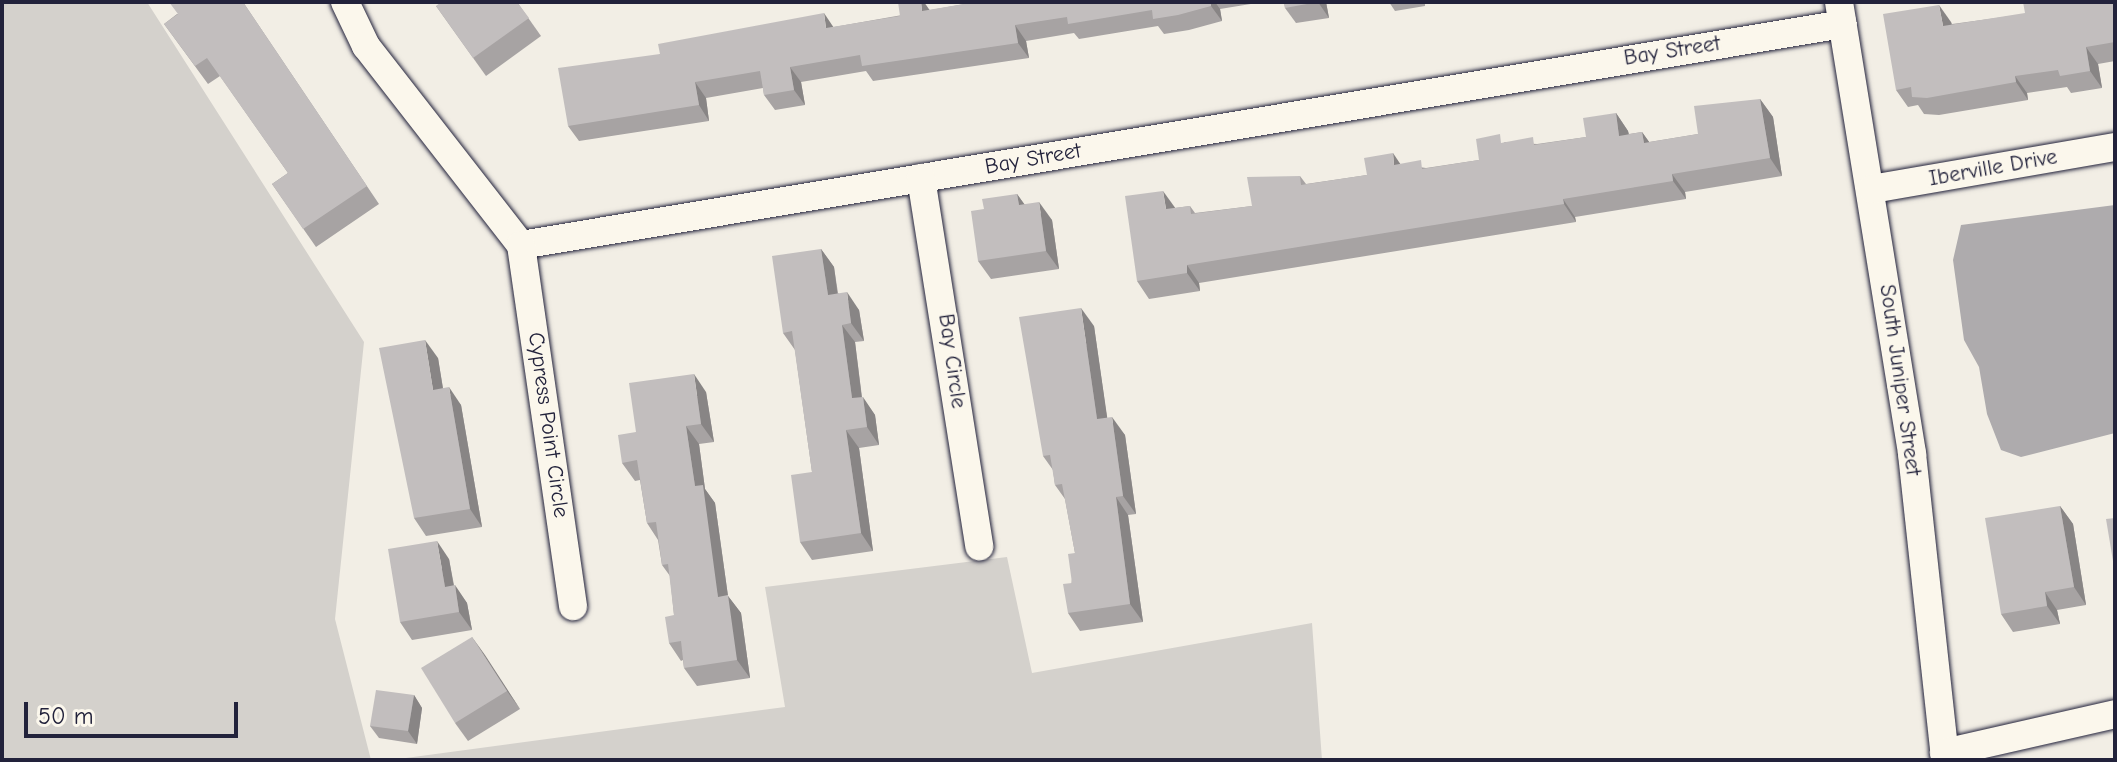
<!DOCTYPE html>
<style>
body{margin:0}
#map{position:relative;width:2117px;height:762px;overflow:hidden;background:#f2eee5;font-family:"Comic Neue",sans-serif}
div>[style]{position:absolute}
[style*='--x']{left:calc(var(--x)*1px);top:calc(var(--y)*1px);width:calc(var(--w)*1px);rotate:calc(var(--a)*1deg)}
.green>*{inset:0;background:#d4d1cc}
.water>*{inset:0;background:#aeabad}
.roads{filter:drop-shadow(0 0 2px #22223b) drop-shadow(0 0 2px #22223b)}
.minor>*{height:28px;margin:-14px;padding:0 14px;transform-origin:14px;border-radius:14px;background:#fbf7ec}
.wall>*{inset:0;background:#a7a3a3}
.shaded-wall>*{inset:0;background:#888585}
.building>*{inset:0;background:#c2bebe}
span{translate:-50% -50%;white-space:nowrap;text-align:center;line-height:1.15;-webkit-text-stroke:6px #fbf7ec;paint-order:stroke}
.street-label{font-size:22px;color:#22223b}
.frame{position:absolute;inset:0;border:4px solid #22223b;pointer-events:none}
.scale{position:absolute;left:24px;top:702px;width:214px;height:36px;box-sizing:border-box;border:4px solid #22223b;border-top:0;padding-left:10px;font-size:24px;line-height:28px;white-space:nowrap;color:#22223b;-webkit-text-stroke:6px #fbf7ec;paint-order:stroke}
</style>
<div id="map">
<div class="green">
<div style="clip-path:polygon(2px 2px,147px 2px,364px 342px,335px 619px,371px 760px,2px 760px)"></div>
<div style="clip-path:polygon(1007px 557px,1032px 673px,1312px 623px,1322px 760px,391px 760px,785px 707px,765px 587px)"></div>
</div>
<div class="water">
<div style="clip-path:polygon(2115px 205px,2115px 433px,2021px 457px,2001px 450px,1987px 414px,1979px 367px,1964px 340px,1953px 260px,1961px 225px)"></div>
</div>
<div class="roads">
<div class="minor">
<div style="--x:345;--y:2;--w:49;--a:64.5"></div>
<div style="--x:366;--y:46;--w:252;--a:52.1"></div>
<div style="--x:521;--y:245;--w:1340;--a:-9.49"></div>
<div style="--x:1839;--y:2;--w:458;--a:80.8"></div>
<div style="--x:1912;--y:454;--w:308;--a:83.8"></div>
<div style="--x:921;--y:178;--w:373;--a:81"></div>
<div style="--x:1872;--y:189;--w:247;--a:-9.8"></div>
<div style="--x:521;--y:245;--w:365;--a:81.8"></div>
<div style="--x:1944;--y:753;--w:175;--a:-12.8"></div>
</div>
</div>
<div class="wall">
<div style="clip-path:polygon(243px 2px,379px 204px,316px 247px,272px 184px,288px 173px,220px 76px,208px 84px,164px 24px,177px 14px)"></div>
<div style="clip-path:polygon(517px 2px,541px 36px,486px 76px,436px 6px)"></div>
<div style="clip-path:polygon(976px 2px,1263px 2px,1220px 9px,1222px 21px,1189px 30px,1164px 34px,1158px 26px,1079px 39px,1074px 33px,1026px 41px,1029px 58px,873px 81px,866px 71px,801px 82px,805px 105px,775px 110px,764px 95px,763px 88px,706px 98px,709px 121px,579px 141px,568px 126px,660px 54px,834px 27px)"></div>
<div style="clip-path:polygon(1284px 2px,1326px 2px,1329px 18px,1296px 23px,1285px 8px)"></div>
<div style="clip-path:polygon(1389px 2px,1425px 2px,1425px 6px,1395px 11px)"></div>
<div style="clip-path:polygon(2115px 2px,2115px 61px,2098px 64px,2102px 88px,2071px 93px,2067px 87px,2027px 93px,2028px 100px,1939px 115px,1924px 114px,1918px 105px,1908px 107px,1896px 90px,1951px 22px,1952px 24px)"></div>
<div style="clip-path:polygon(1760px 99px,1773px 117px,1782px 176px,1685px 192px,1686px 199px,1575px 217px,1576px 222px,1199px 283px,1200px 291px,1149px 299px,1137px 281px,1175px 208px,1190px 206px,1195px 213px,1252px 206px,1300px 176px,1306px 184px,1367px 175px,1400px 164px,1426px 168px,1479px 160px,1505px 142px,1537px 144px,1586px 137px,1616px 113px,1628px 131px,1629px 134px,1642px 132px,1649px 142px,1698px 134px)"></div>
<div style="clip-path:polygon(1017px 194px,1024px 204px,1052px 220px,1059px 269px,991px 279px,978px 261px,984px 209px)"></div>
<div style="clip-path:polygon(821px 249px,834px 267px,838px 293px,859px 310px,864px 341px,855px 342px,862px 397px,875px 415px,879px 445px,859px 448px,873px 551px,812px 560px,800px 542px,812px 472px,795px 350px,783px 333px)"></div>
<div style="clip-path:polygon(1094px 326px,1107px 418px,1125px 435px,1136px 514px,1128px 515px,1143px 622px,1080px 631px,1068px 613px,1075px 553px,1065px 499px,1055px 485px,1053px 470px,1043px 456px)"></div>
<div style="clip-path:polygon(438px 358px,443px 388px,461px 405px,482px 527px,426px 536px,414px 518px)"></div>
<div style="clip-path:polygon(706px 392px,714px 442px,699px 444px,705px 489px,715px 503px,728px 596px,741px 613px,750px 678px,697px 686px,684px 668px,683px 660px,681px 661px,669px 643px,674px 615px,670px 576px,662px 565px,658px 540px,647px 523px,640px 480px,635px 481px,622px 463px,636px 432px)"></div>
<div style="clip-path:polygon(2060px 506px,2073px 524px,2086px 605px,2057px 610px,2060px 624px,2013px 632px,2001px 614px)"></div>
<div style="clip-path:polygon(449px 559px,454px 585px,467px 603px,472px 630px,412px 640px,400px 622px)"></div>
<div style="clip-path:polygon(472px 637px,520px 709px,468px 741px,455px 723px)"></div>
<div style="clip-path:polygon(414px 695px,422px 708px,417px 744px,379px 738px,370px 726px)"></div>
</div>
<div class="shaded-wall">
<div style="clip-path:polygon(921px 2px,924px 2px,931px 12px,922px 11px)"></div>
<div style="clip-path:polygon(1211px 2px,1215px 2px,1220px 9px,1222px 21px,1211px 6px)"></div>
<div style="clip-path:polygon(1318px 2px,1326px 2px,1329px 18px)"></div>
<div style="clip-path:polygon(1939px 5px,1951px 22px,1955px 43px,1943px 26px)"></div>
<div style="clip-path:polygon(824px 13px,834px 28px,826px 28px)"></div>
<div style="clip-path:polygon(1015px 25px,1026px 41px,1029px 58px,1018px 43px)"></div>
<div style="clip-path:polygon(2086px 47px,2098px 64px,2102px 88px,2090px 71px)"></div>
<div style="clip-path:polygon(790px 67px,801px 82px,805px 105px,794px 90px)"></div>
<div style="clip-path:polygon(2015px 76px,2027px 93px,2028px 100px,2016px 82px)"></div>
<div style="clip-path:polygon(695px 82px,706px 98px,709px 121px,699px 105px)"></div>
<div style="clip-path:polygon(1760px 99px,1773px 117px,1782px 176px,1770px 158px)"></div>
<div style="clip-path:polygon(1616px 113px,1628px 131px,1632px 154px,1619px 136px)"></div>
<div style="clip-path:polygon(1642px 132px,1655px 150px,1644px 143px)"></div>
<div style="clip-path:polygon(1393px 153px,1405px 171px,1394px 165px)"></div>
<div style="clip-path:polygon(1672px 174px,1685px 192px,1686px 199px,1673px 181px)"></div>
<div style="clip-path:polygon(1163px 191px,1176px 209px,1166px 209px)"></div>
<div style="clip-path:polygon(1017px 194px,1030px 212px,1019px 205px)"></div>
<div style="clip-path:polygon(1563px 199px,1575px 217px,1576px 222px,1564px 204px)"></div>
<div style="clip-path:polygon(1039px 202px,1052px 220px,1059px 269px,1046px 251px)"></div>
<div style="clip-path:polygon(821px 249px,834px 267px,840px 313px,828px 295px)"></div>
<div style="clip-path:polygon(1187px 265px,1199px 283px,1200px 291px,1187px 273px)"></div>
<div style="clip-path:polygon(847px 292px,859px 310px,864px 341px,851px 323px)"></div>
<div style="clip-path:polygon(1081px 308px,1094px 326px,1110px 437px,1097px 419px)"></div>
<div style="clip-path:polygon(842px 325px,855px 342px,864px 416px,852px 398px)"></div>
<div style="clip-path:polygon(425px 340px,438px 358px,446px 408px,433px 390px)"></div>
<div style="clip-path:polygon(694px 374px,706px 392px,714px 442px,701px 424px)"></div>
<div style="clip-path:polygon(449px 387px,461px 405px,482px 527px,470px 509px)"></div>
<div style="clip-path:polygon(863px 397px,875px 415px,879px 445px,867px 427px)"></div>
<div style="clip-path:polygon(1112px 417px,1125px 435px,1136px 514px,1123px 496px)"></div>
<div style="clip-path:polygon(686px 426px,699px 444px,705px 489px,715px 503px,728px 596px,741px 613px,750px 678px,737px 660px,718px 597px,695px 486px)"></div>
<div style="clip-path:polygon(846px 430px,859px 448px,873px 551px,861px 533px)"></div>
<div style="clip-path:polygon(1116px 497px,1128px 515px,1143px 622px,1130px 604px)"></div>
<div style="clip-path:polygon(2060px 506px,2073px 524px,2086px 605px,2074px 587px)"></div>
<div style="clip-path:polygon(437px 541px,449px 559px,457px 605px,445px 587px)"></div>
<div style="clip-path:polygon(455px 585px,467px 603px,472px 630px,459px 612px)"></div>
<div style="clip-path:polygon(2045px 592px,2057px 610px,2060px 624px,2047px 606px)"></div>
<div style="clip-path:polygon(472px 637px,485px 655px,520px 709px,507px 691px)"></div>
<div style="clip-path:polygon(414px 695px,422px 708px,417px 744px,408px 731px)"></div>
</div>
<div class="building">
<div style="clip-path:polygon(169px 2px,243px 2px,367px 186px,303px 229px,272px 184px,288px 173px,207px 58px,195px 66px,164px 24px,178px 14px)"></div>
<div style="clip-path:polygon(441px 2px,517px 2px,529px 18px,473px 58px,436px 6px)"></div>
<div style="clip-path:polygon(898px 2px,921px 2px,922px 11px,976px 2px,1211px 2px,1211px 6px,1178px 15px,1153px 19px,1152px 10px,1068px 24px,1067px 17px,1015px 25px,1018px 43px,862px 66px,860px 55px,790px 67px,794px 90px,764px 95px,760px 71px,695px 82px,699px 105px,568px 126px,558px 68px,660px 54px,658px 44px,824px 13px,826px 28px,900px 16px)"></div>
<div style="clip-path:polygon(1284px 2px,1318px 2px,1285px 8px)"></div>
<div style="clip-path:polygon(2023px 2px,2115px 2px,2115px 42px,2086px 47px,2090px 71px,2060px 76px,2058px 70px,2015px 76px,2016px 82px,1927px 98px,1912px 97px,1911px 87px,1896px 90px,1883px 14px,1939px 5px,1943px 26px,2025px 13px)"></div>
<div style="clip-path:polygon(1760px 99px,1770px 158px,1672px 174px,1673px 181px,1563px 199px,1564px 204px,1187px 265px,1187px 273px,1137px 281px,1125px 196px,1163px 191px,1166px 209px,1190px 206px,1191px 214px,1252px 206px,1247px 177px,1300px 176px,1301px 185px,1367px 175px,1364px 158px,1393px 153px,1394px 165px,1421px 160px,1422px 169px,1479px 160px,1476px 139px,1500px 134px,1501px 143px,1533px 137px,1534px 145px,1586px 137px,1583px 118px,1616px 113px,1619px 136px,1642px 132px,1644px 143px,1698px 134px,1694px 106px)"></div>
<div style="clip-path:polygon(1017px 194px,1019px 205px,1039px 202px,1046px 251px,978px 261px,971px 211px,984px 209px,982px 199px)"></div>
<div style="clip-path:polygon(821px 249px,828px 295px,847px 292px,851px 323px,842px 325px,852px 398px,863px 397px,867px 427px,846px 430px,861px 533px,800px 542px,791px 475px,812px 472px,792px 331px,783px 333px,772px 256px)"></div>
<div style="clip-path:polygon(1081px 308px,1097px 419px,1112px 417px,1123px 496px,1116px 497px,1130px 604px,1068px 613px,1063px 584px,1072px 583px,1068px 554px,1075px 553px,1062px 484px,1055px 485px,1050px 455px,1043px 456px,1019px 317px)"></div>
<div style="clip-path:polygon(425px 340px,433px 390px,449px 387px,470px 509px,414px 518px,379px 348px)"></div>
<div style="clip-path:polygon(694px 374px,701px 424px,686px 426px,695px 486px,703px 485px,718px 597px,728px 595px,737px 660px,684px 668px,681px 641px,669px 643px,665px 617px,674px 615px,668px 564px,662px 565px,656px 522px,647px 523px,637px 460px,622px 463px,618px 435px,636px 432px,629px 383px)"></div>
<div style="clip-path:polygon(2060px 506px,2074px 587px,2045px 592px,2047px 606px,2001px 614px,1985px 518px)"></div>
<div style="clip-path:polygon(2115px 518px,2115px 573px,2106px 519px)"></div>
<div style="clip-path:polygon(437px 541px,445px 587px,455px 585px,459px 612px,400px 622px,388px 549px)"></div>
<div style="clip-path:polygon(472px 637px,507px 691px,455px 723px,421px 668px)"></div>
<div style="clip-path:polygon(376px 690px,414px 695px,408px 731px,370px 726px)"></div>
</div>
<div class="street-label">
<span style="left:1672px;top:51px;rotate:-9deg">Bay Street</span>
<span style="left:1033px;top:159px;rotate:-10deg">Bay Street</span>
<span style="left:1993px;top:168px;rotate:-10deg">Iberville Drive</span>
<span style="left:952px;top:361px;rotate:82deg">Bay Circle</span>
<span style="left:1900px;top:380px;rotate:82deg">South Juniper Street</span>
<span style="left:548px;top:425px;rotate:82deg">Cypress Point Circle</span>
</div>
<div class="frame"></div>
<div class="scale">50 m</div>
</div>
